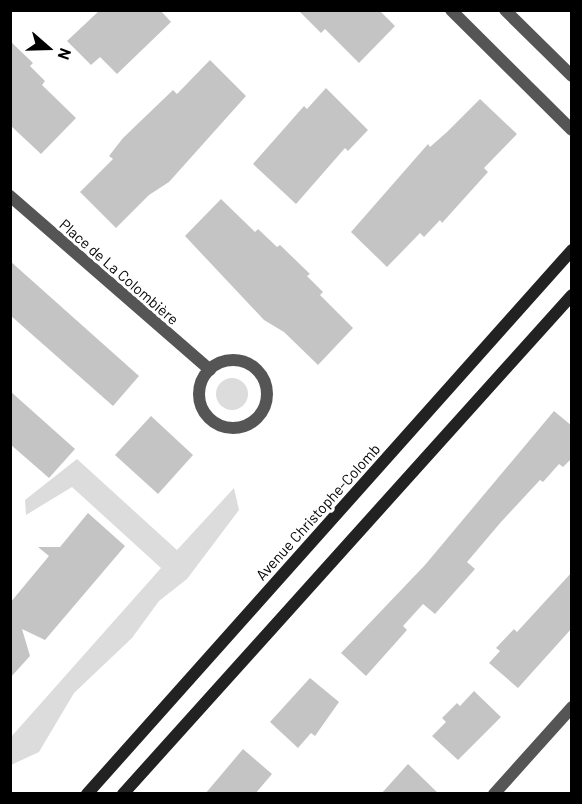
<!DOCTYPE html>
<meta charset="utf-8">
<style>
body{margin:0}
#map{position:relative;width:582px;height:804px;overflow:hidden;background:#fff;font-family:Barlow,sans-serif}
div>[style]{position:absolute}
[style*='--x']{left:calc(var(--x)*1px);top:calc(var(--y)*1px);width:calc(var(--w)*1px);rotate:calc(var(--a)*1deg)}
.green>*{inset:0;background:#dcdcdc}
.round{border-radius:50%}
.building>*{inset:0;background:#c4c4c4}
.street>*{height:12px;margin:-6px;padding:0 6px;transform-origin:6px;border-radius:6px;background:#555}
.street>.ring{margin:-6px;padding:0;box-sizing:content-box;background:none;border:12px solid #555;border-radius:50%}
.secondary>*{height:12px;margin:-6px;padding:0 6px;transform-origin:6px;border-radius:6px;background:#222}
span{translate:-50% -50%;white-space:nowrap;text-align:center;line-height:1.15;-webkit-text-stroke:6px #fff;paint-order:stroke}
.street-label{font-size:15px;color:#000}
.frame{position:absolute;inset:0;border:12px solid #000;pointer-events:none}
.north{position:absolute;left:18px;top:18px;width:60px;height:60px;-webkit-text-stroke:4px #fff;paint-order:stroke;rotate:110deg;font-size:16px;font-weight:700;line-height:24px;text-align:center;color:#000}
.north::after{content:'';display:block;margin:auto;width:21px;height:27px;background:#000;clip-path:polygon(50% 0,100% 100%,50% 72%,0 100%)}
</style>
<div id="map">
<div class="green">
<div class="round" style="left:216px;top:378px;width:32px;height:32px"></div>
<div style="clip-path:polygon(77px 459px,177px 550px,234px 488px,239px 510px,187px 579px,159px 601px,132px 638px,74px 693px,39px 752px,11px 765px,11px 737px,161px 568px,72px 487px,26px 515px,25px 500px)"></div>
</div>
<div class="building">
<div style="clip-path:polygon(100px 10px,160px 10px,171px 22px,117px 74px,100px 57px,91px 65px,67px 41px)"></div>
<div style="clip-path:polygon(298px 10px,379px 10px,395px 26px,359px 63px,325px 29px,321px 33px)"></div>
<div style="clip-path:polygon(10px 41px,33px 63px,30px 66px,45px 81px,42px 85px,76px 118px,41px 154px,10px 125px)"></div>
<div style="clip-path:polygon(210px 60px,246px 96px,169px 182px,149px 195px,116px 228px,80px 192px,113px 159px,109px 156px,123px 138px,173px 90px,177px 94px)"></div>
<div style="clip-path:polygon(326px 88px,368px 130px,348px 151px,345px 148px,296px 204px,253px 164px,304px 106px,307px 109px)"></div>
<div style="clip-path:polygon(480px 99px,517px 134px,484px 168px,488px 172px,442px 223px,440px 220px,424px 237px,420px 233px,387px 267px,351px 232px,428px 144px,430px 147px,447px 132px)"></div>
<div style="clip-path:polygon(221px 199px,255px 232px,258px 229px,277px 247px,280px 245px,310px 274px,307px 276px,323px 292px,320px 295px,353px 328px,318px 365px,284px 332px,264px 320px,185px 236px)"></div>
<div style="clip-path:polygon(10px 261px,139px 376px,113px 406px,10px 315px)"></div>
<div style="clip-path:polygon(10px 391px,75px 449px,49px 478px,10px 444px)"></div>
<div style="clip-path:polygon(554px 411px,572px 426px,572px 458px,563px 467px,559px 464px,543px 482px,540px 480px,501px 522px,467px 562px,475px 569px,435px 614px,423px 604px,403px 626px,407px 630px,366px 676px,341px 653px,425px 565px)"></div>
<div style="clip-path:polygon(151px 416px,193px 455px,158px 494px,115px 455px)"></div>
<div style="clip-path:polygon(88px 513px,125px 546px,45px 640px,22px 629px,30px 656px,10px 678px,10px 603px,49px 556px,38px 547px,60px 547px)"></div>
<div style="clip-path:polygon(572px 572px,572px 628px,518px 688px,489px 663px,500px 651px,496px 648px,514px 629px,517px 632px)"></div>
<div style="clip-path:polygon(310px 678px,339px 702px,315px 736px,311px 733px,298px 748px,270px 722px)"></div>
<div style="clip-path:polygon(474px 691px,501px 717px,458px 760px,432px 736px,446px 722px,442px 718px,457px 703px,460px 706px)"></div>
<div style="clip-path:polygon(243px 749px,272px 774px,255px 794px,205px 794px)"></div>
<div style="clip-path:polygon(408px 764px,439px 794px,381px 794px)"></div>
</div>
<div class="street">
<div style="--x:451;--y:10;--w:170;--a:44.8"></div>
<div style="--x:505;--y:10;--w:94;--a:44.6"></div>
<div style="--x:10;--y:196;--w:265;--a:41"></div>
<div class="ring" style="left:199px;top:360px;width:56px;height:56px"></div>
<div style="--x:494;--y:794;--w:117;--a:-48.1"></div>
</div>
<div class="secondary">
<div style="--x:87;--y:794;--w:729;--a:-48.28"></div>
<div style="--x:123;--y:794;--w:671;--a:-48.02"></div>
</div>
<div class="street-label">
<span style="left:119px;top:272px;rotate:41deg">Place de La Colombière</span>
<span style="left:318px;top:512px;rotate:-48deg">Avenue Christophe-Colomb</span>
</div>
<div class="frame"></div>
<div class="north">N</div>
</div>
